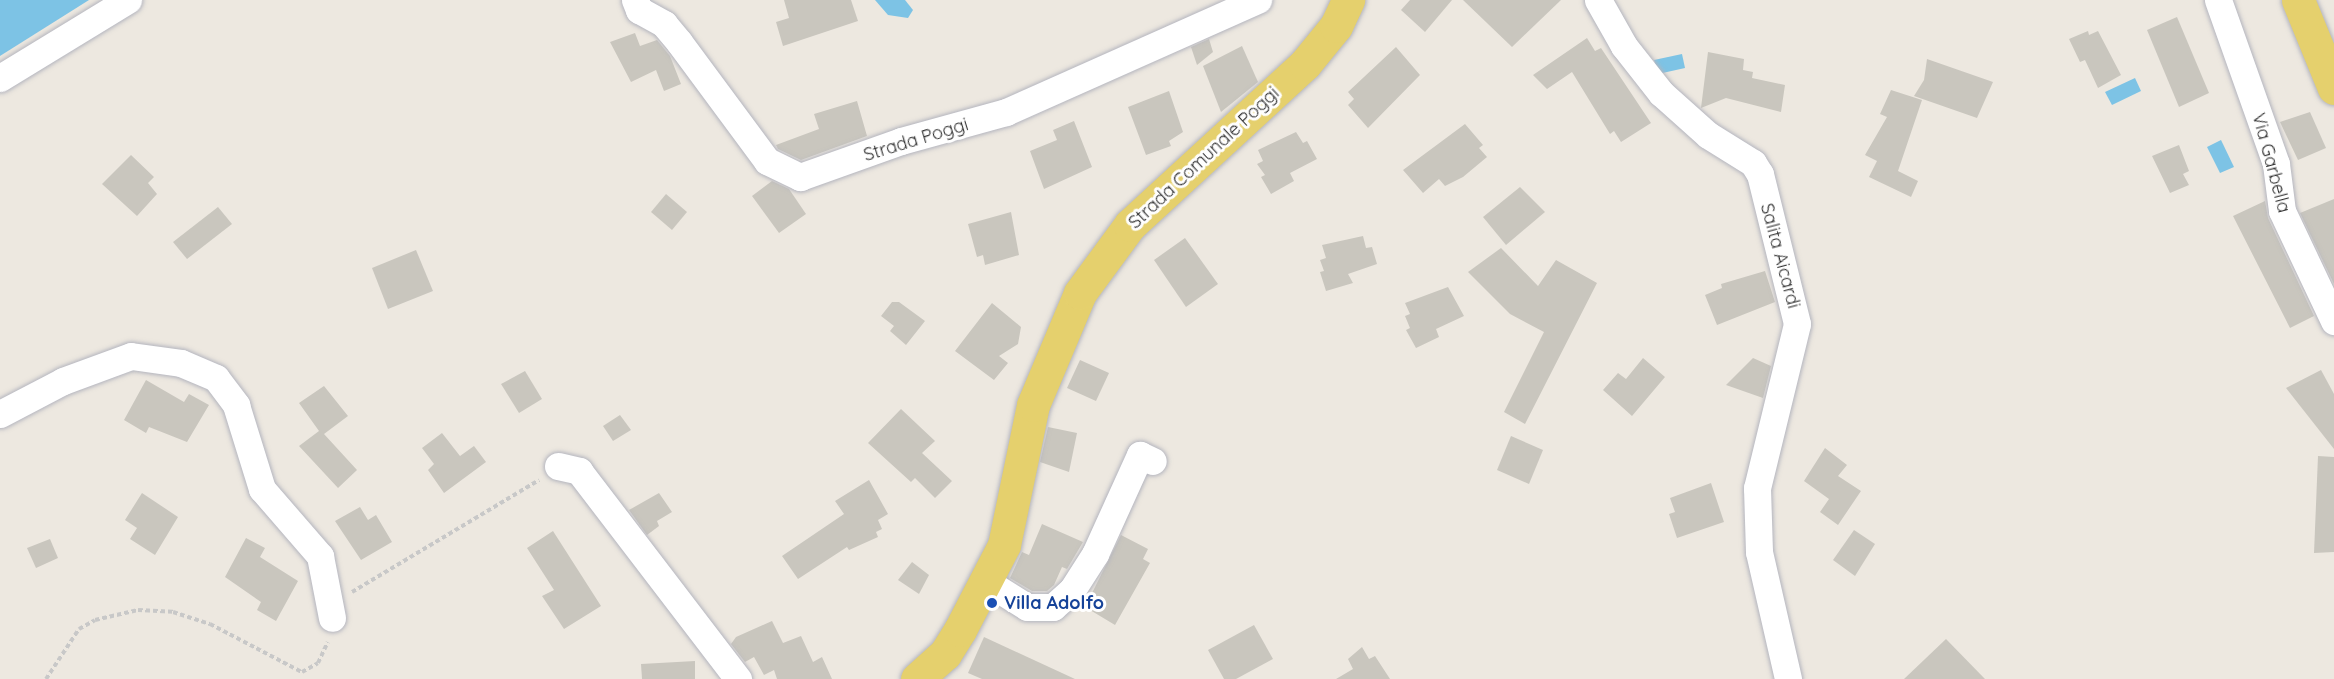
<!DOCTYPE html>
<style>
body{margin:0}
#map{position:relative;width:2334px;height:679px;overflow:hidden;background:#ede8e0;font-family:Quicksand,sans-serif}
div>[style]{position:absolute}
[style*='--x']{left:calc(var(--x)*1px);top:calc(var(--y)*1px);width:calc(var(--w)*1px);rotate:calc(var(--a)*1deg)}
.water>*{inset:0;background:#7dc3e5}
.building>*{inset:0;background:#c9c6be}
.path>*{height:4px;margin-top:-2px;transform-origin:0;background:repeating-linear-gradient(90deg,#c8c8c8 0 4.5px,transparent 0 7.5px)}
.roads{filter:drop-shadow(0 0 2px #b4b5be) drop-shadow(0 0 2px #b4b5be)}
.minor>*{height:27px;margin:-13.5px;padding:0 13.5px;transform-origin:13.5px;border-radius:13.5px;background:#fff}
.major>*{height:33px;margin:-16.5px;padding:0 16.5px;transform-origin:16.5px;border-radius:16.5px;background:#e5d06d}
.dots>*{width:16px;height:16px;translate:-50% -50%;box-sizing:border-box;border:3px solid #fff;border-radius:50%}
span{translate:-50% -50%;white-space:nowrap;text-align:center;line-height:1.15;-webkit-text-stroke:6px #fff;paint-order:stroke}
.street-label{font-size:18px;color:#2c2c2c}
.transit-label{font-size:18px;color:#164399;font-weight:700}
.left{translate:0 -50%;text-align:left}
</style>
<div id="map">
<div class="water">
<div style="clip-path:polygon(0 0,89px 0,0 56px)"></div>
<div style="clip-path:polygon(875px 0,905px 0,913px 10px,908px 18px,888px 15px)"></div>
<div style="clip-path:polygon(1682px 54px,1685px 68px,1658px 74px,1654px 60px)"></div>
<div style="clip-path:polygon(2135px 78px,2141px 91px,2112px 105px,2105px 92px)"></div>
<div style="clip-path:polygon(2221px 140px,2234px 167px,2220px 173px,2207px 147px)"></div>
</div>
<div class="building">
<div style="clip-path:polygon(784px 0,851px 0,858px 21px,783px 46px,776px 22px,789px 18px)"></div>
<div style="clip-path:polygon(1410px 0,1452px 0,1425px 32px,1401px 10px)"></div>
<div style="clip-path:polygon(1463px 0,1561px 0,1512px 47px)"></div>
<div style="clip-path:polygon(2177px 17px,2209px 93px,2179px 107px,2147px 30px)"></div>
<div style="clip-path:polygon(2088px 31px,2089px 35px,2098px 31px,2121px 75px,2098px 88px,2085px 60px,2080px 62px,2069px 39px)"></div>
<div style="clip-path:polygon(635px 33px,640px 46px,657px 40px,670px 56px,681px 84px,664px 91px,656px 70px,631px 82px,610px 42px)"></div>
<div style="clip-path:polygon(1587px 38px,1595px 51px,1601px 48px,1651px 123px,1621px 142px,1614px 131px,1610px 134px,1572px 72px,1547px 89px,1533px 75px)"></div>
<div style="clip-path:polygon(1209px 39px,1213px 52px,1197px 65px,1191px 47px)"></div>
<div style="clip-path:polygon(1242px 46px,1258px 82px,1221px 112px,1203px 66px)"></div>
<div style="clip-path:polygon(1396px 47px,1420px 75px,1368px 128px,1348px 105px,1354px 99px,1348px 92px)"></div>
<div style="clip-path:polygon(1708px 52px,1744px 59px,1743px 70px,1753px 72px,1752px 78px,1785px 85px,1781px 112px,1726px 98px,1701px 108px)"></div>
<div style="clip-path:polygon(1927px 59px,1993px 82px,1977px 118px,1914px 96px,1924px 80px)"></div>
<div style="clip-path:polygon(1891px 90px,1922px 100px,1898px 171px,1918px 181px,1911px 197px,1869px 177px,1877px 161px,1865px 155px,1887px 117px,1880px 114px)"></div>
<div style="clip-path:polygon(1169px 91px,1183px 132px,1169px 141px,1171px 146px,1146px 155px,1128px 107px)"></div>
<div style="clip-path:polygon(857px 101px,867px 136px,801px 160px,778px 149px,776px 145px,819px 129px,814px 114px)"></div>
<div style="clip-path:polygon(2310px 112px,2326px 148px,2298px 160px,2280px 122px)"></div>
<div style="clip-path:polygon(1074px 121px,1092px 167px,1044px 189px,1030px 151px,1057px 140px,1053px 130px)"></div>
<div style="clip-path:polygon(1465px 124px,1483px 145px,1479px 148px,1487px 157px,1463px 177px,1445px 186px,1439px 179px,1423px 193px,1403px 170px)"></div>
<div style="clip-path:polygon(1296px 132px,1303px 143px,1307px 141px,1317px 159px,1290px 173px,1294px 181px,1271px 194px,1261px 177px,1265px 175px,1257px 164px,1263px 161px,1258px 150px)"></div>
<div style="clip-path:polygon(2179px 145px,2189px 171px,2183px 174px,2189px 185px,2170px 193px,2152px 156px)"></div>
<div style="clip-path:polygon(131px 155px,154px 177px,148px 183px,157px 194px,137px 216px,102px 184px)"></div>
<div style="clip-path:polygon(772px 181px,789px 189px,806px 214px,779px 233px,752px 196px)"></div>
<div style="clip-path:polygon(1520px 187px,1545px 212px,1506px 245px,1483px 217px)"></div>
<div style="clip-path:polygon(666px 194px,687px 212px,672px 230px,651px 212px)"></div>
<div style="clip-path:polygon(2334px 199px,2334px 284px,2300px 213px)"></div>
<div style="clip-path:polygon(2265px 201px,2268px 218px,2314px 316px,2290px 328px,2233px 216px)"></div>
<div style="clip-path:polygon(218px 207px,232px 224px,187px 259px,173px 242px)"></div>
<div style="clip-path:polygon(1011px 212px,1019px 255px,985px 265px,983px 255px,977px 257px,968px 224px)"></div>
<div style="clip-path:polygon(1363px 236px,1366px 248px,1372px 247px,1377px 264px,1348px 274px,1353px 283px,1326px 291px,1320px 272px,1324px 271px,1320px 260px,1326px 258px,1322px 245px)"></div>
<div style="clip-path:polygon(1185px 238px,1218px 284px,1186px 307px,1154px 260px)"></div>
<div style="clip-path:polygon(1501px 248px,1538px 286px,1556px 260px,1597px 283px,1525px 424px,1504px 412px,1544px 332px,1510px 314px,1468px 272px)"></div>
<div style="clip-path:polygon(416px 250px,433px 291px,388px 309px,372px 268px)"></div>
<div style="clip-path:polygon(1765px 271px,1775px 302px,1717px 325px,1705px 295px,1722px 288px,1721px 284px)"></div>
<div style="clip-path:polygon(1448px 287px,1464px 316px,1436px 329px,1439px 337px,1416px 348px,1406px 330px,1410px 328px,1405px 316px,1410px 314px,1405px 303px)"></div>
<div style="clip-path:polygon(892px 302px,899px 302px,925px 321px,906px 345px,890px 331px,894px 326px,881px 316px)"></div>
<div style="clip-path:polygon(992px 303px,1021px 327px,1018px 344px,999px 356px,1008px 363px,994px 380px,955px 351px)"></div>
<div style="clip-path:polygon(1643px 358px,1665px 377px,1632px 416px,1603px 390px,1618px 373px,1626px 379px)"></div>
<div style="clip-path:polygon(1753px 358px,1771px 366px,1763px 398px,1726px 385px)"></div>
<div style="clip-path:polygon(1080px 360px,1109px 373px,1096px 401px,1067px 388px)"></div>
<div style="clip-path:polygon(2321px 370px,2334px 394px,2334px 449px,2286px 388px)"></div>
<div style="clip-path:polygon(525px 371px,542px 399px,519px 413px,501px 384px)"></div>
<div style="clip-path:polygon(146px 380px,184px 402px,189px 394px,209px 405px,187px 442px,149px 427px,146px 433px,124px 420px)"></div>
<div style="clip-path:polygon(324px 386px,348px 416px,324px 434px,357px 470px,338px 488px,299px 446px,319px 431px,299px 403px)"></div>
<div style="clip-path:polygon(901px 409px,935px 441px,922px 453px,952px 481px,935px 498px,915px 478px,911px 482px,868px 443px)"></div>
<div style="clip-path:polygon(620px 415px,631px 430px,613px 441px,603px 426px)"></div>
<div style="clip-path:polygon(1048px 427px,1077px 433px,1069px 472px,1040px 462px)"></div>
<div style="clip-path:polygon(442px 433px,460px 456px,474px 446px,486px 462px,444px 493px,428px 470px,434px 464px,422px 448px)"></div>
<div style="clip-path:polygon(1511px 436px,1543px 450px,1529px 484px,1497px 470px)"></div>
<div style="clip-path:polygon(1825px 448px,1847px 465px,1838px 476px,1861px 491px,1838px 525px,1820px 512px,1829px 499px,1804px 481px)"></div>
<div style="clip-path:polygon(2318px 456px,2334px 457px,2334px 552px,2314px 553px)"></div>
<div style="clip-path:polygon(869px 480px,888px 514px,878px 520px,882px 529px,876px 532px,878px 537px,849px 550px,847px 547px,798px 579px,782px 556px,844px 514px,835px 501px)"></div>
<div style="clip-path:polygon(1711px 483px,1724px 522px,1677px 538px,1669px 514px,1675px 512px,1670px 498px)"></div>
<div style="clip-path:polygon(142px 493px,178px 517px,155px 555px,130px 539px,137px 528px,125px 520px)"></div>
<div style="clip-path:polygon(659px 493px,672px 512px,657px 521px,659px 526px,647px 535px,629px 510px)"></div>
<div style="clip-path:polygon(360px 507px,368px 520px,376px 515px,392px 542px,361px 560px,335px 521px)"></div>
<div style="clip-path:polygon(1042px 524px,1083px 542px,1067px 569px,1062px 567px,1054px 585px,1047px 591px,1032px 591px,1010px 578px,1022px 552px,1029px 555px)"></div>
<div style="clip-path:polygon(1854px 530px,1875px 544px,1855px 576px,1833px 560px)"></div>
<div style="clip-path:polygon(553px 531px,601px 606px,564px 629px,542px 596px,554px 590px,527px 548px)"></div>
<div style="clip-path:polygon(1121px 535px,1148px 549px,1143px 559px,1150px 563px,1115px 625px,1085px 607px)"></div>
<div style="clip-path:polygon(246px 538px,265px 548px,260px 557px,298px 581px,276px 621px,257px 610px,261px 602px,225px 577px)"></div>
<div style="clip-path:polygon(50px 539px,58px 558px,36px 568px,27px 548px)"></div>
<div style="clip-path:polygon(912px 562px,929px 575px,919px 594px,898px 580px)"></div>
<div style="clip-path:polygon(772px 621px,783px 643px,801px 636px,813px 662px,822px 657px,832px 679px,777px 679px,774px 670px,764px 675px,754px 657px,745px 662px,731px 644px,736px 637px)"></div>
<div style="clip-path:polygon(1254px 625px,1273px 659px,1236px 679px,1224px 679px,1208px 650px)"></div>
<div style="clip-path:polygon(984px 637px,1075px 679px,982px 679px,968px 673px)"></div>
<div style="clip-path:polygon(1946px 639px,1985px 679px,1904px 679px)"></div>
<div style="clip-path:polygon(1362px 647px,1369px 659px,1375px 656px,1390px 679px,1336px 679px,1353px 669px,1348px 659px)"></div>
<div style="clip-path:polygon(695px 661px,695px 679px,642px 679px,641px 664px)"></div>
</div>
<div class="path">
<div style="--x:352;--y:592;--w:218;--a:-30.9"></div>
<div style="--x:46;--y:679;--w:60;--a:-56.6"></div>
<div style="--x:79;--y:629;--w:18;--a:-29"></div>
<div style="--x:95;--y:620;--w:44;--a:-13.1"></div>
<div style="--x:138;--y:610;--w:35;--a:3"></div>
<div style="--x:173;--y:612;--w:39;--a:18"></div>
<div style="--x:210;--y:624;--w:104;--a:27.6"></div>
<div style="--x:302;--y:672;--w:18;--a:-29"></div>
<div style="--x:318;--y:663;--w:23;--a:-65"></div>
</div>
<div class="roads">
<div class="minor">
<div style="--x:635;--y:0;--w:11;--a:68"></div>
<div style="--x:639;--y:10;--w:29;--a:29"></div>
<div style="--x:664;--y:24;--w:23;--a:50"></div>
<div style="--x:679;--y:42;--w:148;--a:53.5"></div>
<div style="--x:767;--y:161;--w:37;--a:26"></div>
<div style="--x:800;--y:177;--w:107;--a:-19.6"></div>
<div style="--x:901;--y:141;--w:109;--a:-15.4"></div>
<div style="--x:1006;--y:112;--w:276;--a:-24"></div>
<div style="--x:1598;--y:0;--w:53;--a:60.5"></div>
<div style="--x:1624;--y:46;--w:60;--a:51.8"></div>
<div style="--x:1661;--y:93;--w:63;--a:41.8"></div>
<div style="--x:1708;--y:135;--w:53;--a:31.9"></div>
<div style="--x:1753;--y:163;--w:13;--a:58"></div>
<div style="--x:1760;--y:174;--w:154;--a:76.1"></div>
<div style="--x:1797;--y:324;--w:169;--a:103.7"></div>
<div style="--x:1757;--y:488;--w:64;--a:88.2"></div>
<div style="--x:1759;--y:552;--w:130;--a:77.1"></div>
<div style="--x:2218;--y:0;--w:174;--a:70.5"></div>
<div style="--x:2276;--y:164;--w:47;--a:82.7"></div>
<div style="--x:2282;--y:211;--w:122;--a:64.7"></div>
<div style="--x:0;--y:78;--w:150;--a:-31.4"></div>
<div style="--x:0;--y:414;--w:71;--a:-27.6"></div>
<div style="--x:63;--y:381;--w:72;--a:-20.2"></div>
<div style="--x:131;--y:356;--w:50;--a:8"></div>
<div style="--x:181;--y:363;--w:38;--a:23"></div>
<div style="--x:216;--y:378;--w:34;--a:53"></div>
<div style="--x:236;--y:405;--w:88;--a:72.8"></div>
<div style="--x:262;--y:489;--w:89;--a:49.1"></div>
<div style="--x:320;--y:556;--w:63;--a:79"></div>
<div style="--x:558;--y:466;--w:22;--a:13"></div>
<div style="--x:579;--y:471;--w:262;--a:52.6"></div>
<div style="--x:987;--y:582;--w:47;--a:32"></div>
<div style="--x:1027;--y:607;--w:26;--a:0"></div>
<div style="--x:1053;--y:607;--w:25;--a:-42"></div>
<div style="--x:1072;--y:590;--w:43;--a:-57.4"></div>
<div style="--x:1095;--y:554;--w:109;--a:-65.6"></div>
<div style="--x:1140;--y:455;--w:14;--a:25"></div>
</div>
<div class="major">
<div style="--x:2298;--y:0;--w:95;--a:67.8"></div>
<div style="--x:917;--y:679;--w:38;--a:-42"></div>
<div style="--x:945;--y:654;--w:28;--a:-58"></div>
<div style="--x:960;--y:630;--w:96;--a:-62.6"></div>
<div style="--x:1004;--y:545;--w:143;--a:-78.3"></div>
<div style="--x:1033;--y:405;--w:121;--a:-67.2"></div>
<div style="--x:1080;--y:293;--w:84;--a:-53.7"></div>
<div style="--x:1130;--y:225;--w:238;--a:-42.6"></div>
<div style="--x:1305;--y:64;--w:49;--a:-50.8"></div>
<div style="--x:1336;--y:26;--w:29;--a:-65"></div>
</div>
</div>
<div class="dots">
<div style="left:992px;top:603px;background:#1a4fb4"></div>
</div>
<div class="street-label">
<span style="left:916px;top:140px;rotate:-17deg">Strada Poggi</span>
<span style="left:1204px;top:158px;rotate:-43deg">Strada Comunale Poggi</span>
<span style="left:2271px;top:163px;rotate:75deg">Via Garbella</span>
<span style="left:1780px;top:256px;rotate:75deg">Salita Aicardi</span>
</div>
<div class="transit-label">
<span class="left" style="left:1004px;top:603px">Villa Adolfo</span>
</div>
</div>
